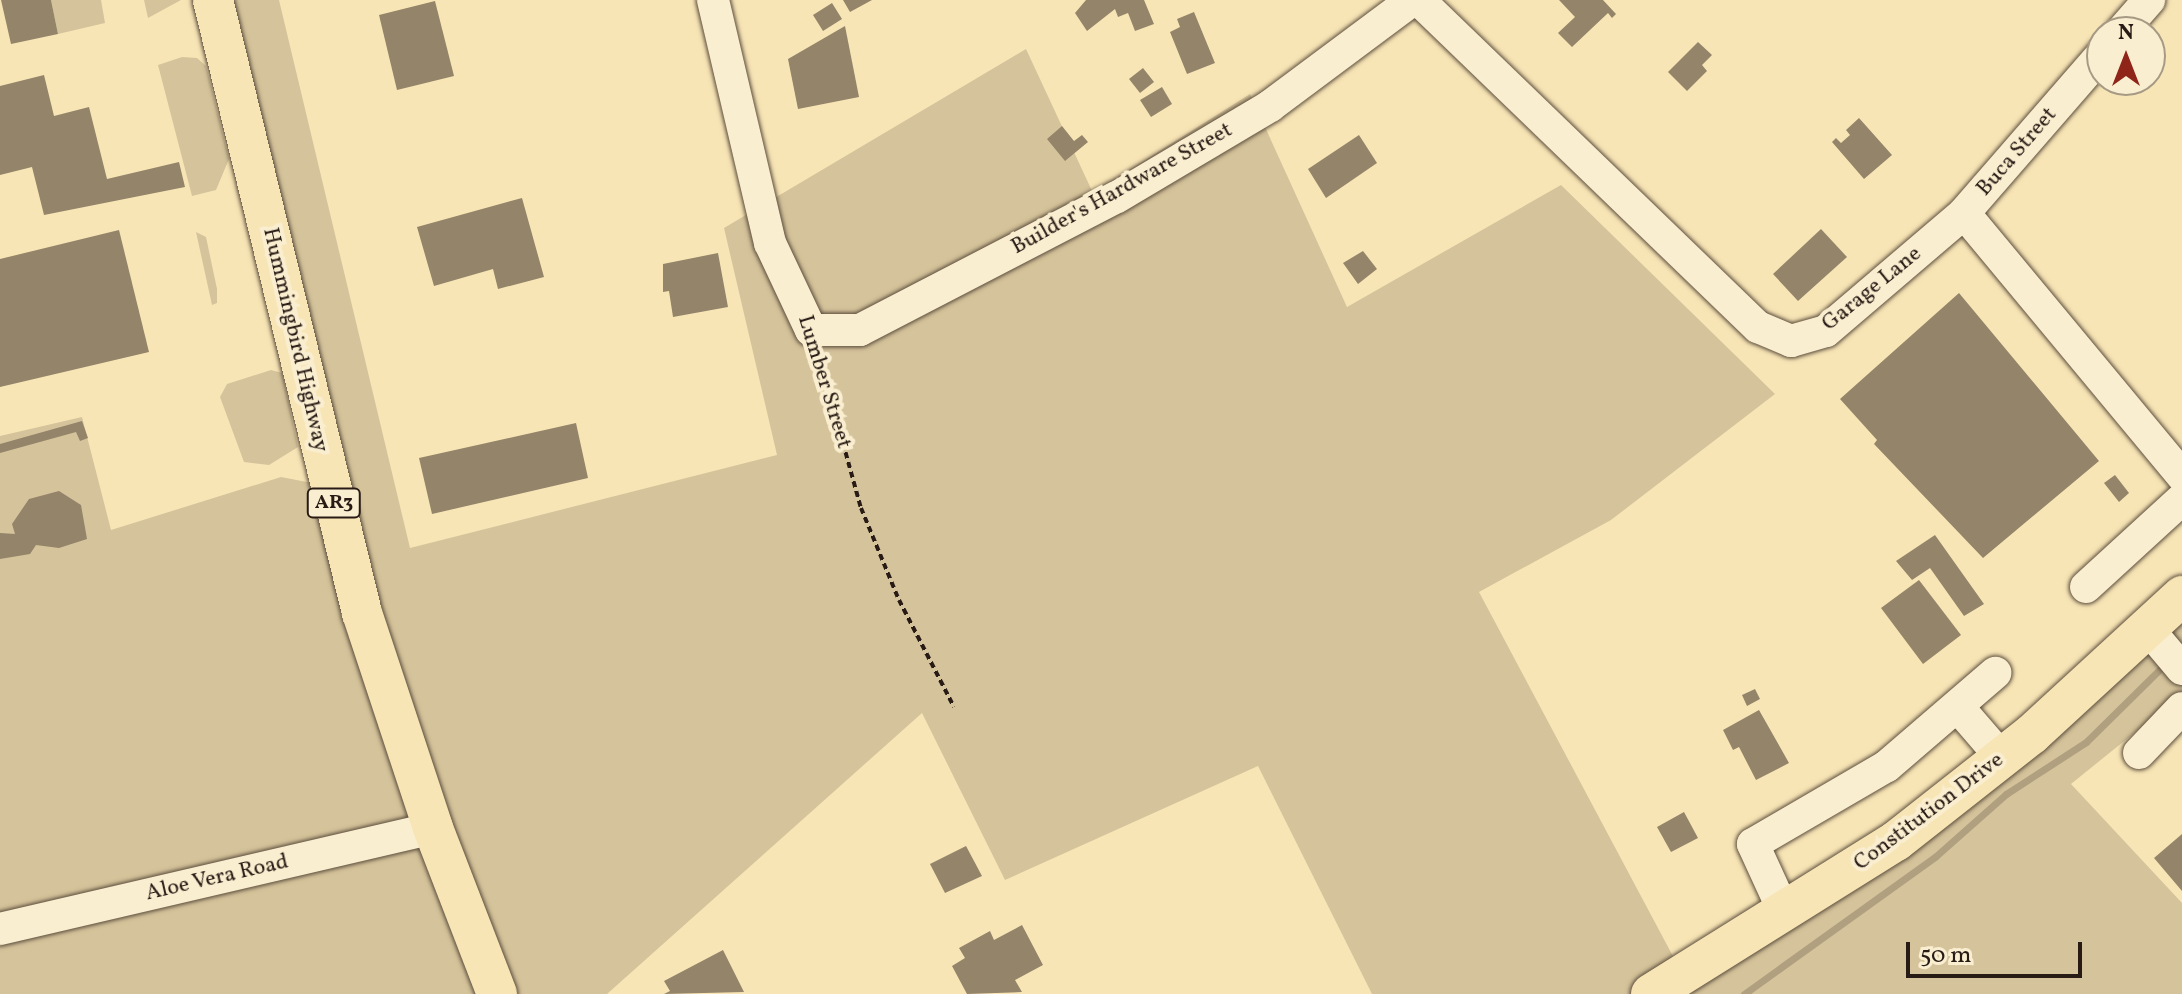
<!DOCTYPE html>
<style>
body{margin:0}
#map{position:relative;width:2182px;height:994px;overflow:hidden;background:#f8e5b6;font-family:Vollkorn,serif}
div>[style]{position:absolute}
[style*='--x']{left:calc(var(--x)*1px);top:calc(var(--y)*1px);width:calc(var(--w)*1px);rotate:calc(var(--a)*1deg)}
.green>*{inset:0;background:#d5c39b}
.stream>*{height:7px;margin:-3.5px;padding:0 3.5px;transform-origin:3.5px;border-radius:3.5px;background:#b1a07f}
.building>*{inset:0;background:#948469}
.path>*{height:4px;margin-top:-2px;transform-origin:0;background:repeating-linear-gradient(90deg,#281b15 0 6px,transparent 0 10px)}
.roads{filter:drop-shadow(0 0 2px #5c4e3d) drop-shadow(0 0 2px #5c4e3d)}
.minor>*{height:32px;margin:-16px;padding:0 16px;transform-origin:16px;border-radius:16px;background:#faeed0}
.major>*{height:40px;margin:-20px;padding:0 20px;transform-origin:20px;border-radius:20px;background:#f8e5b6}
span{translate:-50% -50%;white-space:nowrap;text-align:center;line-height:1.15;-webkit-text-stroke:8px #faeed0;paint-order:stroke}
.shield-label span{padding:2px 6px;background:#faeed0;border:2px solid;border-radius:6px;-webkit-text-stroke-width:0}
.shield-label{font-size:20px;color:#281b15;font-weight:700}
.street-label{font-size:22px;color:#281b15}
.north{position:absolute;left:2086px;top:16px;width:80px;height:80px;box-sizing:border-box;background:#faeed0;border:2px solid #a69a85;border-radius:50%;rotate:0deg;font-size:22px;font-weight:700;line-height:32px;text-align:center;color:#281b15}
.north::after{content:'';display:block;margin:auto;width:28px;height:36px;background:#8f2418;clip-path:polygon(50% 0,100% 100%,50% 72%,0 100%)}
.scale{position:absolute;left:1906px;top:942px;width:176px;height:36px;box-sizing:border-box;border:4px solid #281b15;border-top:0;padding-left:10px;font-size:24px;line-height:28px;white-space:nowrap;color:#281b15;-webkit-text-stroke:6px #faeed0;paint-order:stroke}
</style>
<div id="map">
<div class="green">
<div style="clip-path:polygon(51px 0,101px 0,105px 23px,58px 34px)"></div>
<div style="clip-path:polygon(144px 0,181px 0,148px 18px)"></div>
<div style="clip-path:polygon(228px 0,279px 0,410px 548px,777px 455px,724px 228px,1026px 49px,1093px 193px,1250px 94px,1347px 307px,1561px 185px,1775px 394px,1611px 520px,1479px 592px,1675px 960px,1806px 901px,2182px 586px,2182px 717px,2170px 704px,2071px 784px,2182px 903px,2182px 994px,1372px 994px,1258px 766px,1005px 880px,922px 713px,607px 994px,514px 994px,397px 670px)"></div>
<div style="clip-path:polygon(182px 57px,197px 58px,206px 66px,229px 159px,216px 190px,192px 196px,158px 65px)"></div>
<div style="clip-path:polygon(196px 232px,206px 237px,217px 289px,217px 303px,212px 305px)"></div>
<div style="clip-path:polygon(271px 370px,282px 373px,298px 447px,269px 465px,244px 462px,220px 397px,227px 384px)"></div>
<div style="clip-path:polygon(82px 417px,111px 530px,281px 477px,312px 483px,476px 994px,0 994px,0 436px)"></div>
</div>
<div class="stream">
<div style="--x:1744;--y:994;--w:236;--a:-35.7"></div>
<div style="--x:1936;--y:856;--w:94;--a:-41.5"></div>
<div style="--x:2006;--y:794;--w:95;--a:-33"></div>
<div style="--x:2086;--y:742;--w:114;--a:-44.6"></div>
</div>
<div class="building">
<div style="clip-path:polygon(1px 0,51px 0,58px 34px,11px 44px)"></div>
<div style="clip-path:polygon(843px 0,872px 0,850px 12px)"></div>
<div style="clip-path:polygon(1086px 0,1144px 0,1154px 24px,1135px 31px,1128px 13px,1118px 17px,1115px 9px,1087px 31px,1075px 13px)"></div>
<div style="clip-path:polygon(1559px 0,1603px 0,1616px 14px,1612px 18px,1608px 13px,1572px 47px,1558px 33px,1575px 17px)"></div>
<div style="clip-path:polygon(435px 1px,454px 76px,397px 90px,379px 15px)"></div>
<div style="clip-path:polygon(832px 3px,842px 19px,823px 31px,813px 15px)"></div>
<div style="clip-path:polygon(1194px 12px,1215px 63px,1187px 74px,1170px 32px,1180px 27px,1177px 19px)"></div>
<div style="clip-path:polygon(845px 26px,859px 97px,798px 109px,788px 59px)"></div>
<div style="clip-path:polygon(1698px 42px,1712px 55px,1702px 65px,1707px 71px,1687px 91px,1668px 72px)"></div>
<div style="clip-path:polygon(1143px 68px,1154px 82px,1140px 93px,1129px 79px)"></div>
<div style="clip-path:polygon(44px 75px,54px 116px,89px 107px,107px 179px,179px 162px,185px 187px,44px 215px,32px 167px,0 175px,0 86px)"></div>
<div style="clip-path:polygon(1162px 87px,1172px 104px,1151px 117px,1140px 100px)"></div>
<div style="clip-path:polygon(1859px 118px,1892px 155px,1864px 179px,1832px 142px,1836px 138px,1841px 143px,1850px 135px,1846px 130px)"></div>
<div style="clip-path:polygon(1062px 126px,1074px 141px,1082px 135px,1088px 142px,1065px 161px,1047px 139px)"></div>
<div style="clip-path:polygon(1359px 135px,1377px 163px,1326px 198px,1308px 169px)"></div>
<div style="clip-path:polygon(522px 198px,544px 277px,498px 289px,493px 269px,434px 286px,417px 227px)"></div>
<div style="clip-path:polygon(1821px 229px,1847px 257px,1798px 301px,1773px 274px)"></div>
<div style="clip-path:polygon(119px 230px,149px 352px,0 387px,0 259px)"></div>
<div style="clip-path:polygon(1363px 251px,1377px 269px,1358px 284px,1343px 263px)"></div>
<div style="clip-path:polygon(718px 253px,728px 307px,673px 317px,669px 291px,663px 292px,663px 264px)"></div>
<div style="clip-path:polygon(1959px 293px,2099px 461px,1983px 558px,1874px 444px,1877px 440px,1840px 399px)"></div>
<div style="clip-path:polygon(82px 421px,88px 438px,80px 441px,76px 432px,0 453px,0 444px)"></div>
<div style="clip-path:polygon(576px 423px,588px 478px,432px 514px,419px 458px)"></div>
<div style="clip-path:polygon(2115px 475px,2129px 493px,2119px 502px,2104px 483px)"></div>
<div style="clip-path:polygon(59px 491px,81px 505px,87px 539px,59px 548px,36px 545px,30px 554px,0 559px,0 533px,15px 534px,12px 524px,29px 499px)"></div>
<div style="clip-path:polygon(1935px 535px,1984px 604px,1964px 616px,1930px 568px,1912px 580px,1896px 561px)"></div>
<div style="clip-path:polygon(1919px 580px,1961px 635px,1923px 664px,1881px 608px)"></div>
<div style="clip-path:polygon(1755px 689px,1760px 699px,1747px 706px,1742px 695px)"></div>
<div style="clip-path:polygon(1759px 710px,1789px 763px,1756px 780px,1739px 747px,1733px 750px,1723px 730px)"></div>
<div style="clip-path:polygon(1684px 812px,1698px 838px,1671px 852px,1657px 827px)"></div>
<div style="clip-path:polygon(2182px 834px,2182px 891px,2154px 858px)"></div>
<div style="clip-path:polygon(966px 846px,982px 876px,945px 893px,930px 864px)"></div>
<div style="clip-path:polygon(1022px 925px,1043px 965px,1015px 980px,1022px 992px,967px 994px,952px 966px,965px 958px,959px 948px,990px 931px,994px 940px)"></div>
<div style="clip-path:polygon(723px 950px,744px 992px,664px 994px,670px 991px,664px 981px)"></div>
</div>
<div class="path">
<div style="--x:819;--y:356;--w:158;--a:74.6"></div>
<div style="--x:861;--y:508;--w:100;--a:67.6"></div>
<div style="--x:899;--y:600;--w:120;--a:62.8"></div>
</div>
<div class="roads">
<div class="minor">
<div style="--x:713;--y:0;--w:250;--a:76.8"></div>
<div style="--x:770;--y:243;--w:96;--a:64.8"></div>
<div style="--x:811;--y:330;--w:49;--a:0"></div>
<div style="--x:860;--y:330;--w:289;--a:-27.4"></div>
<div style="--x:1117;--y:197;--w:178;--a:-30.7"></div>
<div style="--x:1270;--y:106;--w:177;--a:-36.7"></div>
<div style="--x:1419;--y:0;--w:471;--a:44"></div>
<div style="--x:1758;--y:327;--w:36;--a:23"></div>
<div style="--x:1791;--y:341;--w:36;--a:-16"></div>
<div style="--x:1826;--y:331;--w:182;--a:-40.5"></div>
<div style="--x:1964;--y:213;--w:211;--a:-49"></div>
<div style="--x:2121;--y:32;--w:43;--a:-48.8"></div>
<div style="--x:1964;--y:213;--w:342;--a:50.3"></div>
<div style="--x:2086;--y:587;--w:130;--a:-42.5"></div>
<div style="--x:2149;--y:630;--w:51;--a:49.8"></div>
<div style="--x:1958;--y:707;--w:67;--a:49.2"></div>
<div style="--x:2139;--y:753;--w:62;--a:-46.3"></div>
<div style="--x:1785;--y:914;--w:77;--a:-114.6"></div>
<div style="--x:1753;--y:844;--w:155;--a:-30.2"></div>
<div style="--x:1887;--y:766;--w:143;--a:-40.7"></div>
<div style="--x:0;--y:929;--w:445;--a:-13.1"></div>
</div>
<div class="major">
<div style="--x:213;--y:0;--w:631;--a:76.34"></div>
<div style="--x:362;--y:613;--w:226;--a:71.7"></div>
<div style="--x:433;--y:828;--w:178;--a:68.9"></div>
<div style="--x:1651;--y:994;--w:289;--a:-32"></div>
<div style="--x:1896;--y:841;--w:173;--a:-38.2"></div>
<div style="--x:2032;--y:734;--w:204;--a:-42.6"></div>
</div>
</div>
<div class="shield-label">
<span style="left:334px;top:503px">AR3</span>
</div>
<div class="street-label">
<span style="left:2017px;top:152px;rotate:-49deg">Buca Street</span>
<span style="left:1122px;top:189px;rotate:-29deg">Builder's Hardware Street</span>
<span style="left:1872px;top:289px;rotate:-39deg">Garage Lane</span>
<span style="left:295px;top:340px;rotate:77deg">Hummingbird Highway</span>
<span style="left:824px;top:382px;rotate:73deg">Lumber Street</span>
<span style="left:1929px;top:812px;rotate:-37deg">Constitution Drive</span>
<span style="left:217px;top:878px;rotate:-13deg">Aloe Vera Road</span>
</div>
<div class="north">N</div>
<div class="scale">50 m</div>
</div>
